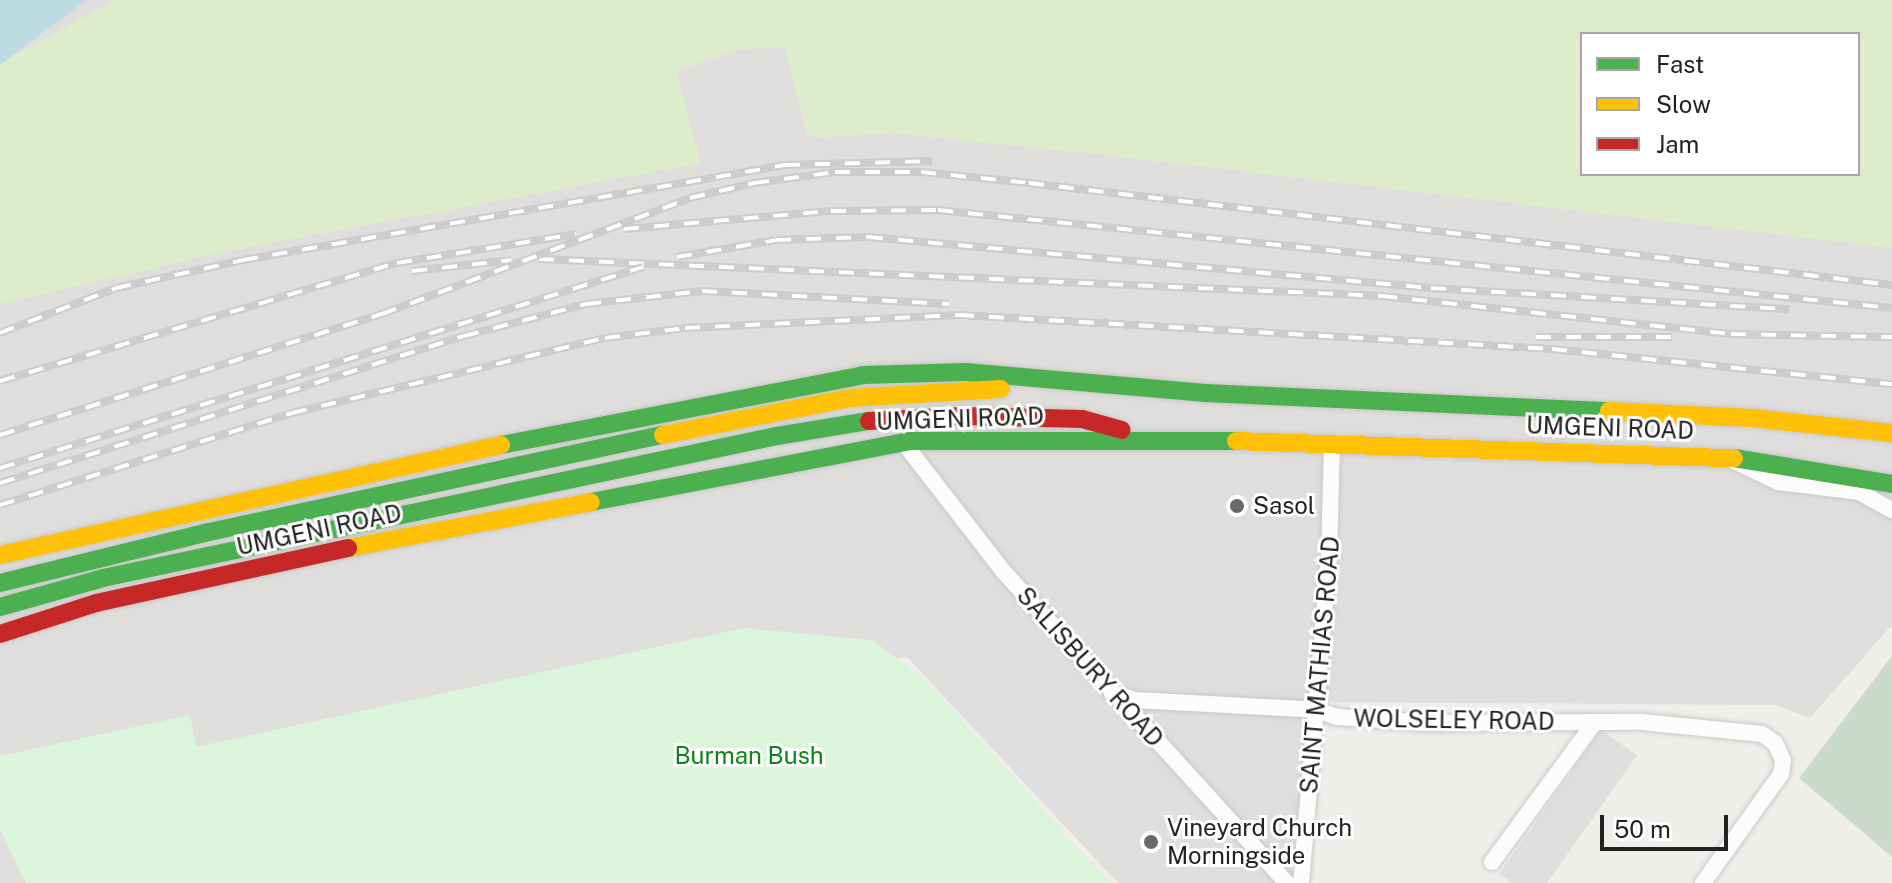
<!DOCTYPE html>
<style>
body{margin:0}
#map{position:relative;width:1892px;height:883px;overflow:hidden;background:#f0eeeb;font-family:"Public Sans",sans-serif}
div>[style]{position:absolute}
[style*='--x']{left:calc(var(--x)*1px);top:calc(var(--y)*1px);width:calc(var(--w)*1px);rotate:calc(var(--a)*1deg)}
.residential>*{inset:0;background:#dfdedc}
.grass>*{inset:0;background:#ddeccb}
.cemetery>*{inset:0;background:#cadbca}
.park>*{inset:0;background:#daf5da}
.water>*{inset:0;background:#bfdbe3}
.roads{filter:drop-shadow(0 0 2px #c9c8c7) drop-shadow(0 0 2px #c9c8c7)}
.street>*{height:16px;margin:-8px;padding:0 8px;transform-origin:8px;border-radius:8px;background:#fdfcfc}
.fast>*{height:18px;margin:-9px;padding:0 9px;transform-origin:9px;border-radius:9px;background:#4caf50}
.slow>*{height:18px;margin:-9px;padding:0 9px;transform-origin:9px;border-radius:9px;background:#ffc107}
.jam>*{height:18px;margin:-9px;padding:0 9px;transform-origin:9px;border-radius:9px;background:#c62828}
.rail>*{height:8px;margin-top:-4px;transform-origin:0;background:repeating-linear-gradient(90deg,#fff 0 15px,#ccc 0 30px);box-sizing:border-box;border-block:2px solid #ccc}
.dots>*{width:22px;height:22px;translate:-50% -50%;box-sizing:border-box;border:4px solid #fff;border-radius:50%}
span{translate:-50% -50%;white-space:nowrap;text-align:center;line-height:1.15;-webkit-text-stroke:6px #fff;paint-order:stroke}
.street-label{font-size:24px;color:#222}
.poi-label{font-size:24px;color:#222}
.left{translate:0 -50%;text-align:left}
.park-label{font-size:24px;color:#0c8416}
.legend{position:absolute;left:1580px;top:32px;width:280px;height:144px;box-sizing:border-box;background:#fff;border:2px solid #a7a7a7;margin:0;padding:10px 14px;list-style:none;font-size:24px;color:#222}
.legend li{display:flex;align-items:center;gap:16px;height:40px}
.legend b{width:40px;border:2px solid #a7a7a7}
.scale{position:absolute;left:1600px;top:815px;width:128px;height:36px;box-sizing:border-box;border:4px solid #222;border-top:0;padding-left:10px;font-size:24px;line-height:28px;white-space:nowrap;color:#222;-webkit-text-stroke:6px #fff;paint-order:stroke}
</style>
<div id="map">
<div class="residential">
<div style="clip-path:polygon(evenodd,0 0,1892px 0,1892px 625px,1810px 718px,1777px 705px,1312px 702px,1290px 883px,1118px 883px,907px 657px,826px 672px,232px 883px,0 883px,0 0,1582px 34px,1858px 34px,1858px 174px,1582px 174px,1582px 34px)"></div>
<div style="clip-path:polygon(1601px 730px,1637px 755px,1547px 883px,1512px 883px,1499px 874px)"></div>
</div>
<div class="grass">
<div style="clip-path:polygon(evenodd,115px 0,1892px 0,1892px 248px,1104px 155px,892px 133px,814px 138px,807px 134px,784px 47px,738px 50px,676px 71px,701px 163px,233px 250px,0 304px,0 63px,115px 0,1582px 34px,1858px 34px,1858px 174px,1582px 174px,1582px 34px)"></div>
</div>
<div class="cemetery">
<div style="clip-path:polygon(1892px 656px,1892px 857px,1799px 778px)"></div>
</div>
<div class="park">
<div style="clip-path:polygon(744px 628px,872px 640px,924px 678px,1110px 883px,26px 883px,0 830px,0 756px,190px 715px,196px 747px)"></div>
</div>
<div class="water">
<div style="clip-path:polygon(0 0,87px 0,0 65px)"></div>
</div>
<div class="roads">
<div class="street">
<div style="--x:903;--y:442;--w:163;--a:52.2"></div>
<div style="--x:1003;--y:571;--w:422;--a:47.7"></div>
<div style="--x:1734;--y:461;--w:49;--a:25.5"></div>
<div style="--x:1778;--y:482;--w:82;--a:7"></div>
<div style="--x:1859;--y:492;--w:38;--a:29"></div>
<div style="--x:1112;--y:693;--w:24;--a:17"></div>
<div style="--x:1135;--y:700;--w:182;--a:3.1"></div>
<div style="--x:1317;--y:710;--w:21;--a:19"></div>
<div style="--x:1337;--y:717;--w:90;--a:3.8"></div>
<div style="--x:1427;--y:723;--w:215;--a:-0.3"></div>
<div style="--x:1642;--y:722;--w:121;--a:5.7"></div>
<div style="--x:1762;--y:734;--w:16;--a:35"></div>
<div style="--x:1775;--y:743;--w:19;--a:65"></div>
<div style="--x:1783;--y:760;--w:14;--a:98"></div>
<div style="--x:1781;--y:774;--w:134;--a:125.6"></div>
<div style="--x:1492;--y:862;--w:172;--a:-53.7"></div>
<div style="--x:1301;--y:883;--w:326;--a:-85.1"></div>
<div style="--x:1329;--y:558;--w:112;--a:-88.5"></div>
</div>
<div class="fast">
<div style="--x:501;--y:445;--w:369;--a:-10.9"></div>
<div style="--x:863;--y:375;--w:103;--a:-1.7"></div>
<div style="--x:966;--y:372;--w:240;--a:5"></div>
<div style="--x:1205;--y:393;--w:404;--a:2.6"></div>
<div style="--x:1734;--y:458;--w:160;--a:9.3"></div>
<div style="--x:591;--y:502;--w:326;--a:-10.8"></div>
<div style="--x:911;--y:441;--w:325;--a:0"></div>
<div style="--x:0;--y:583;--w:215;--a:-13.7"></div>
<div style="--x:209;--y:532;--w:464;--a:-12.1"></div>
<div style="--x:0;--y:607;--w:107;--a:-15.7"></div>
<div style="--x:103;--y:578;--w:689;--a:-11.9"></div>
<div style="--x:777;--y:436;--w:93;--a:-9.3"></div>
</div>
<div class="slow">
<div style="--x:1609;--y:411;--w:143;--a:2.8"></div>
<div style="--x:1752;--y:418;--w:141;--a:6.1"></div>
<div style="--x:663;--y:435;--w:191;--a:-11.2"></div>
<div style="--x:850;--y:398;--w:151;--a:-3.4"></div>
<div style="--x:1236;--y:441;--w:498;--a:2"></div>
<div style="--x:348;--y:548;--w:247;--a:-10.7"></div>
<div style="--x:0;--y:555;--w:513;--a:-12.38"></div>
</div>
<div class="jam">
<div style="--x:869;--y:421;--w:93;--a:-3.1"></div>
<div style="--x:962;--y:416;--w:120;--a:1.4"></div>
<div style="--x:1082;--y:419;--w:41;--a:15.4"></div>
<div style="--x:0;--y:634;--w:101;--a:-17.9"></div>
<div style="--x:96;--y:603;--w:258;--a:-12.3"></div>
</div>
</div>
<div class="rail">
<div style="--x:624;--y:229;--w:208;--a:-5"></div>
<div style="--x:831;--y:211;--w:107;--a:-0.5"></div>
<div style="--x:938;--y:210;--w:959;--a:5.87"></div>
<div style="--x:677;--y:257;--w:100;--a:-9.7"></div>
<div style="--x:776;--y:240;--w:92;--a:-1.9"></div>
<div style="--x:868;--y:237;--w:565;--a:5.18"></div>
<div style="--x:1431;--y:288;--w:359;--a:3.4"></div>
<div style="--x:539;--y:259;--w:844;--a:2.51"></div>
<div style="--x:1382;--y:296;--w:351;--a:6.2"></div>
<div style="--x:1731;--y:334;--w:161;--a:1.1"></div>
<div style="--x:412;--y:271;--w:100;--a:-6.3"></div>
<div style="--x:0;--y:333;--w:124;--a:-21.2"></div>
<div style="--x:116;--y:288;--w:130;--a:-12.4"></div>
<div style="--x:243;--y:260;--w:550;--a:-9.94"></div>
<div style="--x:785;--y:165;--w:147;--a:-1.6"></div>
<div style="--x:1536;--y:337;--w:136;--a:0"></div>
<div style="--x:0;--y:381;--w:414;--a:-16.6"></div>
<div style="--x:397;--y:263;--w:181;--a:-9.2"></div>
<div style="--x:0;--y:435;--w:401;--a:-17.6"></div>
<div style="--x:382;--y:314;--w:329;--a:-20.6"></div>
<div style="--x:690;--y:198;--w:66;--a:-13.2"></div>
<div style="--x:754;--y:183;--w:82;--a:-7.7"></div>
<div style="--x:835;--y:172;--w:86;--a:0"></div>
<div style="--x:921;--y:172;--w:109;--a:5.8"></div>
<div style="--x:1029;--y:183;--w:869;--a:6.74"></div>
<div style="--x:0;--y:468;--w:674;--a:-17.36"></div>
<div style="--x:0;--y:483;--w:487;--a:-17.6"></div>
<div style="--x:464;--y:336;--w:126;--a:-14.7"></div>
<div style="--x:586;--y:304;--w:117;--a:-6.4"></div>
<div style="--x:702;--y:291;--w:247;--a:3"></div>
<div style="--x:0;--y:505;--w:306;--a:-17.5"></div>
<div style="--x:292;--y:413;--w:322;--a:-13.5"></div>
<div style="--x:605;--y:338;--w:81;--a:-7.1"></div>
<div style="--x:685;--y:328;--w:274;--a:-2.7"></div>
<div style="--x:959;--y:315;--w:594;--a:3.28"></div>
<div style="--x:1552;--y:349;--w:342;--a:5.9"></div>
</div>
<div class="dots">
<div style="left:1237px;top:506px;background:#6a6968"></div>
<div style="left:1151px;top:842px;background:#6a6968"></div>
</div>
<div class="street-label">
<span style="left:960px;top:419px;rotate:-2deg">UMGENI ROAD</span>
<span style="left:1610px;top:428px;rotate:2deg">UMGENI ROAD</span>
<span style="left:319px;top:530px;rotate:-12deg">UMGENI ROAD</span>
<span style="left:1320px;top:665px;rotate:-85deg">SAINT MATHIAS ROAD</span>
<span style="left:1090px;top:667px;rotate:48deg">SALISBURY ROAD</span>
<span style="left:1454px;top:720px;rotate:1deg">WOLSELEY ROAD</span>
</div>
<div class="poi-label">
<span class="left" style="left:1253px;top:506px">Sasol</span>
<span class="left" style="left:1167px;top:842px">Vineyard Church<br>Morningside</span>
</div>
<div class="park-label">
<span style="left:749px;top:756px">Burman Bush</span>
</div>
<ul class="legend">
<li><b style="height:10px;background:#4caf50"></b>Fast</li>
<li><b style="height:10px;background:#ffc107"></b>Slow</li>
<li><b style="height:10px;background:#c62828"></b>Jam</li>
</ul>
<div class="scale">50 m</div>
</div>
